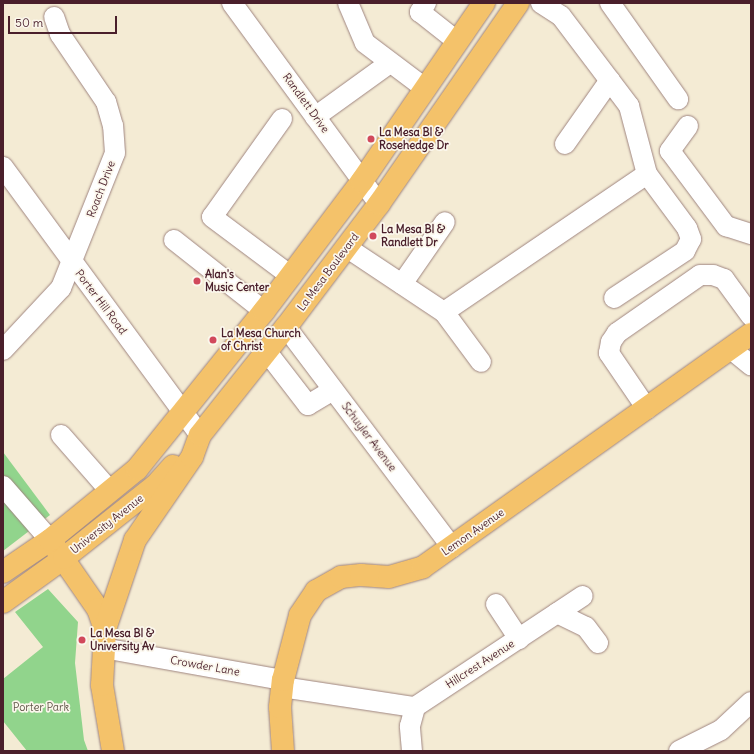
<!DOCTYPE html>
<style>
body{margin:0}
#map{position:relative;width:754px;height:754px;overflow:hidden;background:#f4ebd4;font-family:Delius,sans-serif}
div>[style]{position:absolute}
[style*='--x']{left:calc(var(--x)*1px);top:calc(var(--y)*1px);width:calc(var(--w)*1px);rotate:calc(var(--a)*1deg)}
.green>*{inset:0;background:#91d48c}
.roads{filter:drop-shadow(0 0 1px #9f8580) drop-shadow(0 0 1px #9f8580)}
.minor>*{height:20px;margin:-10px;padding:0 10px;transform-origin:10px;border-radius:10px;background:#fff}
.major>*{height:22px;margin:-11px;padding:0 11px;transform-origin:11px;border-radius:11px;background:#f4c26a}
.dots>*{width:11px;height:11px;translate:-50% -50%;box-sizing:border-box;border:2px solid #fbf7ec;border-radius:50%}
span{translate:-50% -50%;white-space:nowrap;text-align:center;line-height:1.15;-webkit-text-stroke:3.5px #fbf7ec;paint-order:stroke}
.street-label{font-size:11px;color:#4a1f2b}
.poi-label{font-size:11px;color:#4a1f2b;font-weight:700}
.left{translate:0 -50%;text-align:left}
.park-label{font-size:11px;color:#5f5548}
.frame{position:absolute;inset:0;border:4px solid #4a1f2b;pointer-events:none}
.scale{position:absolute;left:8px;top:16px;width:109px;height:18px;box-sizing:border-box;border:2px solid #4a1f2b;border-top:0;padding-left:5px;font-size:12px;line-height:14px;white-space:nowrap;color:#4a1f2b;-webkit-text-stroke:3px #fbf7ec;paint-order:stroke}
</style>
<div id="map">
<div class="green">
<div style="clip-path:polygon(3px 452px,50px 515px,3px 551px)"></div>
<div style="clip-path:polygon(48px 589px,78px 622px,75px 663px,84px 740px,88px 751px,27px 751px,3px 721px,3px 679px,43px 647px,15px 612px)"></div>
</div>
<div class="roads">
<div class="minor">
<div style="--x:232;--y:3;--w:249;--a:53.8"></div>
<div style="--x:348;--y:3;--w:43;--a:67"></div>
<div style="--x:365;--y:43;--w:76;--a:37"></div>
<div style="--x:426;--y:3;--w:11;--a:124"></div>
<div style="--x:420;--y:12;--w:48;--a:38.3"></div>
<div style="--x:541;--y:3;--w:24;--a:33"></div>
<div style="--x:561;--y:16;--w:113;--a:52.9"></div>
<div style="--x:629;--y:106;--w:70;--a:75.2"></div>
<div style="--x:647;--y:174;--w:67;--a:53.5"></div>
<div style="--x:687;--y:228;--w:12;--a:70"></div>
<div style="--x:691;--y:239;--w:13;--a:117"></div>
<div style="--x:685;--y:251;--w:85;--a:146.5"></div>
<div style="--x:610;--y:3;--w:118;--a:54.7"></div>
<div style="--x:315;--y:117;--w:92;--a:-35.8"></div>
<div style="--x:282;--y:119;--w:120;--a:125.5"></div>
<div style="--x:212;--y:217;--w:99;--a:36.8"></div>
<div style="--x:688;--y:126;--w:31;--a:126"></div>
<div style="--x:670;--y:151;--w:94;--a:53.3"></div>
<div style="--x:726;--y:226;--w:26;--a:18"></div>
<div style="--x:565;--y:144;--w:78;--a:-54.9"></div>
<div style="--x:3;--y:167;--w:333;--a:53.7"></div>
<div style="--x:174;--y:240;--w:115;--a:38.3"></div>
<div style="--x:346;--y:247;--w:118;--a:33.6"></div>
<div style="--x:444;--y:312;--w:245;--a:-34.2"></div>
<div style="--x:402;--y:284;--w:75;--a:-55.3"></div>
<div style="--x:444;--y:312;--w:62;--a:53.5"></div>
<div style="--x:286;--y:327;--w:276;--a:53"></div>
<div style="--x:731;--y:349;--w:26;--a:39"></div>
<div style="--x:3;--y:350;--w:85;--a:-46.9"></div>
<div style="--x:61;--y:288;--w:145;--a:-68.2"></div>
<div style="--x:115;--y:153;--w:27;--a:-94"></div>
<div style="--x:113;--y:126;--w:25;--a:-106"></div>
<div style="--x:106;--y:102;--w:82;--a:-124.1"></div>
<div style="--x:60;--y:34;--w:18;--a:-109"></div>
<div style="--x:267;--y:352;--w:67;--a:52.3"></div>
<div style="--x:308;--y:405;--w:29;--a:-31"></div>
<div style="--x:647;--y:409;--w:68;--a:-124.2"></div>
<div style="--x:609;--y:353;--w:11;--a:-80"></div>
<div style="--x:611;--y:342;--w:11;--a:-56"></div>
<div style="--x:617;--y:333;--w:101;--a:-34.9"></div>
<div style="--x:700;--y:275;--w:13;--a:0"></div>
<div style="--x:713;--y:275;--w:12;--a:20"></div>
<div style="--x:724;--y:279;--w:46;--a:53.9"></div>
<div style="--x:61;--y:435;--w:74;--a:48.8"></div>
<div style="--x:3;--y:486;--w:72;--a:49"></div>
<div style="--x:496;--y:604;--w:42;--a:56.7"></div>
<div style="--x:557;--y:613;--w:32;--a:26"></div>
<div style="--x:586;--y:627;--w:20;--a:53"></div>
<div style="--x:103;--y:648;--w:183;--a:10.1"></div>
<div style="--x:282;--y:687;--w:134;--a:8.6"></div>
<div style="--x:412;--y:751;--w:25;--a:-95"></div>
<div style="--x:410;--y:726;--w:20;--a:-75"></div>
<div style="--x:415;--y:707;--w:201;--a:-33.5"></div>
<div style="--x:679;--y:751;--w:47;--a:-26.6"></div>
<div style="--x:721;--y:730;--w:41;--a:-43"></div>
</div>
<div class="major">
<div style="--x:55;--y:547;--w:75;--a:55.3"></div>
<div style="--x:98;--y:609;--w:21;--a:71"></div>
<div style="--x:3;--y:572;--w:57;--a:-34.2"></div>
<div style="--x:50;--y:540;--w:112;--a:-39.2"></div>
<div style="--x:137;--y:469;--w:203;--a:-51.2"></div>
<div style="--x:264;--y:311;--w:163;--a:-53"></div>
<div style="--x:362;--y:181;--w:216;--a:-55.6"></div>
<div style="--x:3;--y:602;--w:75;--a:-35.8"></div>
<div style="--x:64;--y:558;--w:116;--a:-38.4"></div>
<div style="--x:155;--y:486;--w:27;--a:-48"></div>
<div style="--x:113;--y:751;--w:67;--a:-99.5"></div>
<div style="--x:102;--y:685;--w:56;--a:-86.9"></div>
<div style="--x:105;--y:629;--w:94;--a:-71.4"></div>
<div style="--x:135;--y:540;--w:101;--a:-55.5"></div>
<div style="--x:192;--y:457;--w:23;--a:-70"></div>
<div style="--x:200;--y:435;--w:138;--a:-51.5"></div>
<div style="--x:286;--y:327;--w:154;--a:-52.9"></div>
<div style="--x:379;--y:204;--w:244;--a:-55.3"></div>
<div style="--x:283;--y:751;--w:44;--a:-93.9"></div>
<div style="--x:280;--y:707;--w:27;--a:-84"></div>
<div style="--x:283;--y:680;--w:67;--a:-75.3"></div>
<div style="--x:300;--y:615;--w:29;--a:-56"></div>
<div style="--x:316;--y:591;--w:29;--a:-29"></div>
<div style="--x:341;--y:577;--w:20;--a:-6"></div>
<div style="--x:361;--y:575;--w:28;--a:4"></div>
<div style="--x:389;--y:577;--w:35;--a:-16"></div>
<div style="--x:423;--y:567;--w:402;--a:-35.4"></div>
</div>
</div>
<div class="dots">
<div style="left:371px;top:139px;background:#d1495b"></div>
<div style="left:373px;top:236px;background:#d1495b"></div>
<div style="left:197px;top:281px;background:#d1495b"></div>
<div style="left:213px;top:340px;background:#d1495b"></div>
<div style="left:82px;top:640px;background:#d1495b"></div>
</div>
<div class="street-label">
<span style="left:306px;top:103px;rotate:54deg">Randlett Drive</span>
<span style="left:101px;top:189px;rotate:-69deg">Roach Drive</span>
<span style="left:328px;top:272px;rotate:-53deg">La Mesa Boulevard</span>
<span style="left:101px;top:302px;rotate:53deg">Porter Hill Road</span>
<span style="left:369px;top:437px;rotate:53deg">Schuyler Avenue</span>
<span style="left:107px;top:524px;rotate:-38deg">University Avenue</span>
<span style="left:473px;top:532px;rotate:-35deg">Lemon Avenue</span>
<span style="left:480px;top:664px;rotate:-33deg">Hillcrest Avenue</span>
<span style="left:205px;top:666px;rotate:10deg">Crowder Lane</span>
</div>
<div class="poi-label">
<span class="left" style="left:379px;top:139px">La Mesa Bl &amp;<br>Rosehedge Dr</span>
<span class="left" style="left:381px;top:236px">La Mesa Bl &amp;<br>Randlett Dr</span>
<span class="left" style="left:205px;top:281px">Alan's<br>Music Center</span>
<span class="left" style="left:221px;top:340px">La Mesa Church<br>of Christ</span>
<span class="left" style="left:90px;top:640px">La Mesa Bl &amp;<br>University Av</span>
</div>
<div class="park-label">
<span style="left:41px;top:707px">Porter Park</span>
</div>
<div class="frame"></div>
<div class="scale">50 m</div>
</div>
